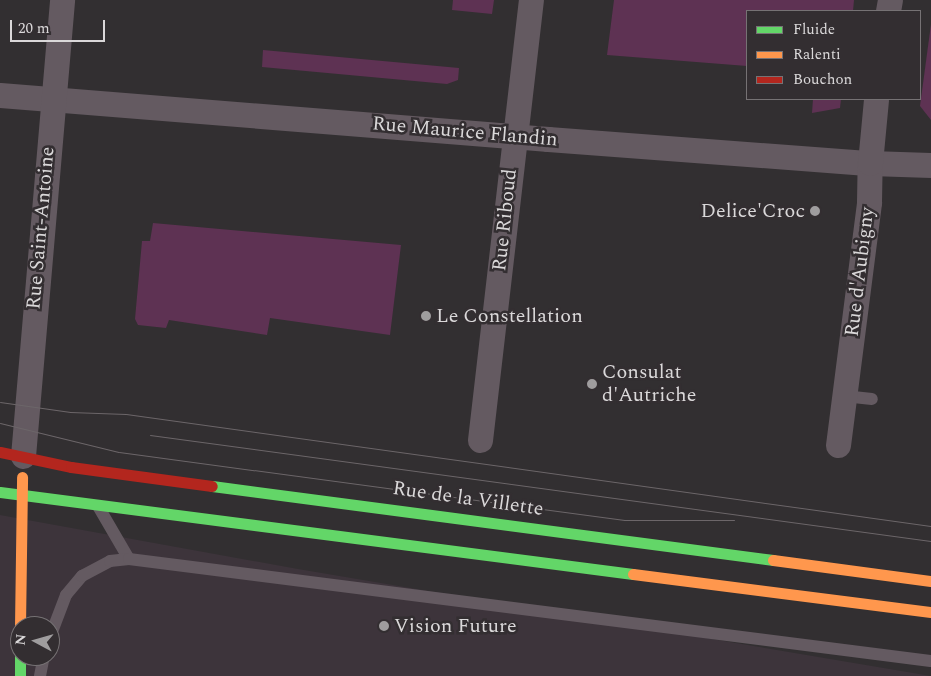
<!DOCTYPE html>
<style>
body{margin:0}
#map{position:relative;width:931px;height:676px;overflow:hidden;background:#322f31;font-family:Spectral,serif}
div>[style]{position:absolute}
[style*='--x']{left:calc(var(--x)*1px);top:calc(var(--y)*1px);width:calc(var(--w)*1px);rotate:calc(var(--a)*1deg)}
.built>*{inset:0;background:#3d343b}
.green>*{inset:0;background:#5e3253}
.lane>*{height:12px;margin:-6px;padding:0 6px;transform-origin:6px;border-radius:6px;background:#645a61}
.street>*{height:25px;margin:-12.5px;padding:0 12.5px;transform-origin:12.5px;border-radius:12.5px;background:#645a61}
.fast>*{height:11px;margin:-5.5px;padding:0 5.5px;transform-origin:5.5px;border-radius:5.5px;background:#63d668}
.slow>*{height:11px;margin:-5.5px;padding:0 5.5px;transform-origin:5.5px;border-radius:5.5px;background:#ff974d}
.jam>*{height:11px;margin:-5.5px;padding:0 5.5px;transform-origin:5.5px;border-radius:5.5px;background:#b3261e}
.tram>*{height:1px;margin:-0.5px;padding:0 0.5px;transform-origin:0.5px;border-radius:0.5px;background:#6c6669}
.dots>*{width:14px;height:14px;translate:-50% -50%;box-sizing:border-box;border:2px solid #332e31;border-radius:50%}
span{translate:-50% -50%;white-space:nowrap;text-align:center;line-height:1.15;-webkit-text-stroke:5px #332e31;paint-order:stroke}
.street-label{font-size:20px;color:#dad8d9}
.poi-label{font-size:20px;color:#dad8d9}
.right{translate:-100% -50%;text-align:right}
.left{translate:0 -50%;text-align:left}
.legend{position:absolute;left:746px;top:10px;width:175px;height:90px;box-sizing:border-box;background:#332e31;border:1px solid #767274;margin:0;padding:6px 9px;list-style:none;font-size:15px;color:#dad8d9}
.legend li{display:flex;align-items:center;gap:10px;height:25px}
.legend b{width:25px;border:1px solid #767274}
.north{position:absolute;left:10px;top:616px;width:50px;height:50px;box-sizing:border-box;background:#332e31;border:1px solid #767274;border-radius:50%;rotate:276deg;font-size:14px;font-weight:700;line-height:20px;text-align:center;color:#dad8d9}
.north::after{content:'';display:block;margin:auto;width:18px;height:22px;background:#9f9d9e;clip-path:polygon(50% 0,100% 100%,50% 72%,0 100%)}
.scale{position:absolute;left:10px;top:20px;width:95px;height:22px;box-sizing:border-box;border:2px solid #dad8d9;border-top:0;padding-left:6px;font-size:15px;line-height:18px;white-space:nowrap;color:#dad8d9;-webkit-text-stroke:4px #332e31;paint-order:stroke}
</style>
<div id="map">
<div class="built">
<div style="clip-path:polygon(evenodd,0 515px,298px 569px,931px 676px,0 676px,0 515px,20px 626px,50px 626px,50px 656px,20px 656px,20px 626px)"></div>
</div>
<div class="green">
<div style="clip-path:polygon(453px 0,494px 0,492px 14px,452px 10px)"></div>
<div style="clip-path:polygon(614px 0,854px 0,853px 11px,747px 11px,747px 66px,607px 55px)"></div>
<div style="clip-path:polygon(931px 24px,931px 120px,920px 106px)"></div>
<div style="clip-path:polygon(263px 50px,459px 68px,458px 80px,447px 84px,262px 67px)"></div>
<div style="clip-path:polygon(813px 99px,841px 99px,840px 108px,812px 113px)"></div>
<div style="clip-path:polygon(153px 223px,401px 245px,390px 335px,270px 318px,267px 335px,169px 320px,166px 328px,138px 325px,135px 319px,142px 241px,150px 241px)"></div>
</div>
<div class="lane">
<div style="--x:844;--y:396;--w:28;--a:6"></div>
<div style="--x:98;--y:506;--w:61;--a:59.7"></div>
<div style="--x:50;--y:637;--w:45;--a:-69.1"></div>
<div style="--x:66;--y:595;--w:25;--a:-50"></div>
<div style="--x:82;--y:576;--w:32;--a:-28"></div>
<div style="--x:110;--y:561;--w:19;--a:-6"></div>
<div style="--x:129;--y:559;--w:808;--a:7.25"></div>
<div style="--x:40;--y:676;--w:20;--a:-79"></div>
</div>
<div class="street">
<div style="--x:888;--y:11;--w:11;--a:-80"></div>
<div style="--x:0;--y:95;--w:550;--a:4.59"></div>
<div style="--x:548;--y:139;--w:323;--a:4.3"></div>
<div style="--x:870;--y:163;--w:61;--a:1.9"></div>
<div style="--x:480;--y:440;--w:443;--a:-83.4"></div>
<div style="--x:838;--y:445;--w:245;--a:-82.7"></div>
<div style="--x:869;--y:202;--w:39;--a:-89"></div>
<div style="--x:870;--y:163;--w:64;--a:-84.6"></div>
<div style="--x:23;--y:456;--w:458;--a:-85.1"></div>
</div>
<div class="fast">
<div style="--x:212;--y:486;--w:566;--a:7.51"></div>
<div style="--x:0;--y:492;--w:638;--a:7.38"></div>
<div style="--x:20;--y:656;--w:20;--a:90"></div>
</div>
<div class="slow">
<div style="--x:773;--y:560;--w:159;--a:7.6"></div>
<div style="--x:633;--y:574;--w:300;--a:7.3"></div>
<div style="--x:20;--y:626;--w:149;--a:-89.2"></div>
</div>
<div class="jam">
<div style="--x:0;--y:452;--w:73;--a:11.9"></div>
<div style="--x:71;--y:467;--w:142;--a:7.7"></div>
</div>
<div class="tram">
<div style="--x:0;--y:402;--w:71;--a:8.1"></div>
<div style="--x:70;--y:412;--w:56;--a:2"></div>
<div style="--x:126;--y:414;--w:813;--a:7.92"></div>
<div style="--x:0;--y:423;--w:122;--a:13.7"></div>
<div style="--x:119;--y:452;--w:510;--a:7.67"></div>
<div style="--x:624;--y:520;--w:110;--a:0"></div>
<div style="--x:150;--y:435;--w:788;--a:7.73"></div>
</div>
<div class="dots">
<div style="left:815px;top:211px;background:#9f9d9e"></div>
<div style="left:426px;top:316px;background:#9f9d9e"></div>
<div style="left:592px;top:384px;background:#9f9d9e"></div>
<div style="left:384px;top:626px;background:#9f9d9e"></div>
</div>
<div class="street-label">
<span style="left:465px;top:132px;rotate:5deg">Rue Maurice Flandin</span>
<span style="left:505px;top:220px;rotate:-84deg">Rue Riboud</span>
<span style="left:41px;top:228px;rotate:-85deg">Rue Saint-Antoine</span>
<span style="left:860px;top:272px;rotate:-83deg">Rue d'Aubigny</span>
<span style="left:468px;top:499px;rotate:8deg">Rue de la Villette</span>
</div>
<div class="poi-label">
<span class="right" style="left:805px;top:211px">Delice'Croc</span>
<span class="left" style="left:436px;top:316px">Le Constellation</span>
<span class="left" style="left:602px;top:384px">Consulat<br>d'Autriche</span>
<span class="left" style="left:394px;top:626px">Vision Future</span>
</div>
<ul class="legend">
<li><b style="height:6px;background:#63d668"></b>Fluide</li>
<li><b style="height:6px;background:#ff974d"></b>Ralenti</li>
<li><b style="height:6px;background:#b3261e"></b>Bouchon</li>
</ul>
<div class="north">N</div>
<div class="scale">20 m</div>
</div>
